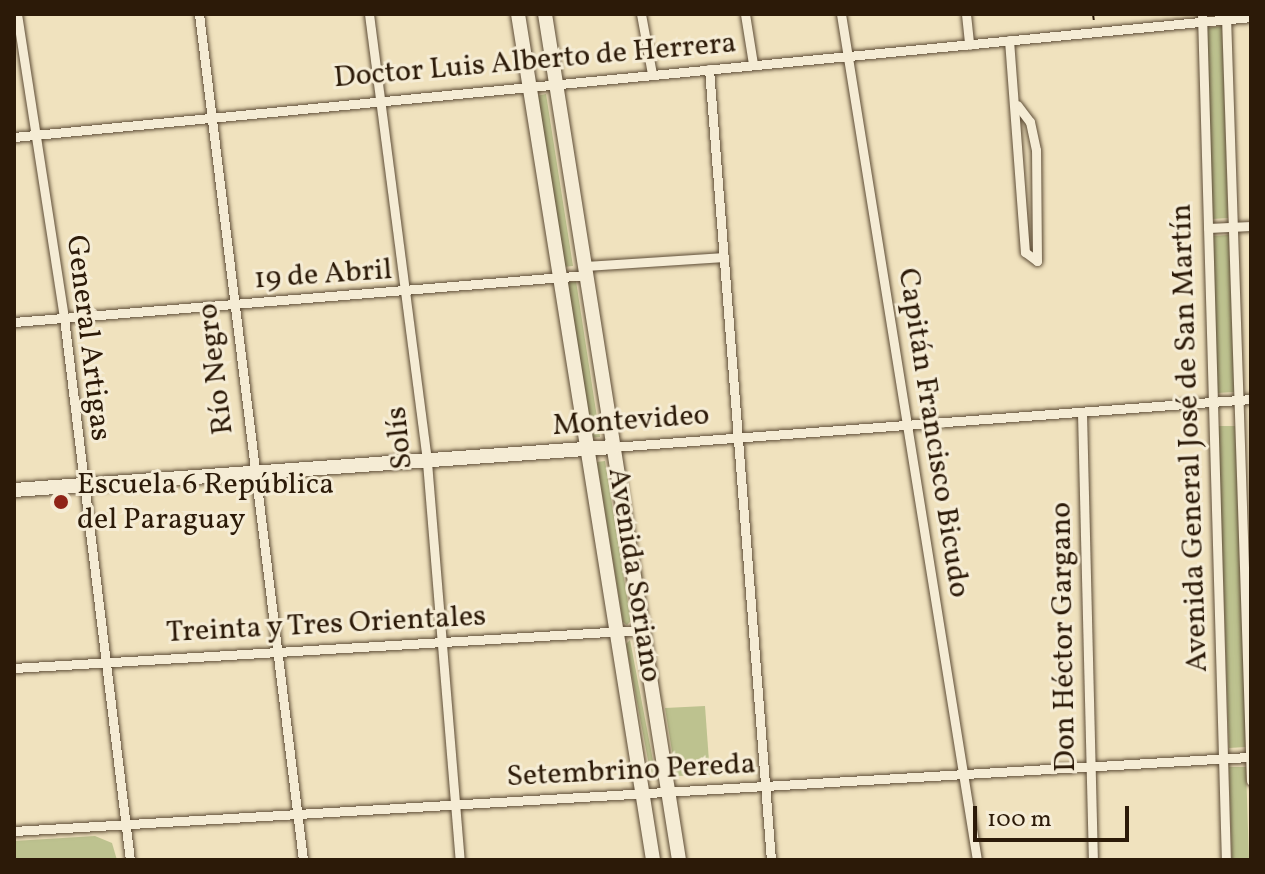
<!DOCTYPE html>
<meta charset="utf-8">
<style>
body{margin:0}
#map{position:relative;width:1265px;height:874px;overflow:hidden;background:#f0e2be;font-family:Vollkorn,serif}
div>[style]{position:absolute}
[style*='--x']{left:calc(var(--x)*1px);top:calc(var(--y)*1px);width:calc(var(--w)*1px);rotate:calc(var(--a)*1deg)}
.green>*{inset:0;background:#bdc28f}
.path>*{height:2px;margin-top:-1px;transform-origin:0;background:repeating-linear-gradient(90deg,#2c1a08 0 6px,transparent 0 10px)}
.roads{filter:drop-shadow(0 0 2px #5d4c36) drop-shadow(0 0 2px #5d4c36)}
.street>*{height:9px;margin:-4.5px;padding:0 4.5px;transform-origin:4.5px;border-radius:4.5px;background:#f5ecd5}
.secondary>*{height:14px;margin:-7px;padding:0 7px;transform-origin:7px;border-radius:7px;background:#f5ecd5}
.dots>*{width:22px;height:22px;translate:-50% -50%;box-sizing:border-box;border:4px solid #f5ecd5;border-radius:50%}
span{translate:-50% -50%;white-space:nowrap;text-align:center;line-height:1.15;-webkit-text-stroke:6px #f5ecd5;paint-order:stroke}
.street-label{font-size:30px;color:#2c1a08}
.poi-label{font-size:30px;color:#2c1a08}
.left{translate:0 -50%;text-align:left}
.frame{position:absolute;inset:0;border:16px solid #2c1a08;pointer-events:none}
.scale{position:absolute;left:973px;top:806px;width:156px;height:36px;box-sizing:border-box;border:4px solid #2c1a08;border-top:0;padding-left:10px;font-size:24px;line-height:28px;white-space:nowrap;color:#2c1a08;-webkit-text-stroke:6px #f5ecd5;paint-order:stroke}
</style>
<div id="map">
<div class="green">
<div style="clip-path:polygon(1222px 26px,1228px 218px,1212px 219px,1206px 28px)"></div>
<div style="clip-path:polygon(546px 94px,573px 266px,563px 267px,536px 96px)"></div>
<div style="clip-path:polygon(1229px 235px,1234px 392px,1217px 393px,1212px 236px)"></div>
<div style="clip-path:polygon(576px 281px,600px 437px,590px 438px,566px 283px)"></div>
<div style="clip-path:polygon(1218px 426px,1235px 426px,1246px 747px,1229px 748px)"></div>
<div style="clip-path:polygon(605px 461px,631px 621px,627px 625px,623px 622px,597px 462px)"></div>
<div style="clip-path:polygon(630px 640px,655px 771px,651px 776px,626px 644px)"></div>
<div style="clip-path:polygon(705px 706px,710px 775px,676px 776px,665px 708px)"></div>
<div style="clip-path:polygon(1229px 767px,1246px 767px,1249px 860px,1232px 860px)"></div>
<div style="clip-path:polygon(95px 836px,112px 843px,117px 860px,14px 860px,14px 841px)"></div>
</div>
<div class="path">
<div style="--x:1093;--y:14;--w:8;--a:83"></div>
</div>
<div class="roads">
<div class="street">
<div style="--x:17;--y:14;--w:308;--a:81.2"></div>
<div style="--x:64;--y:318;--w:546;--a:83.06"></div>
<div style="--x:199;--y:14;--w:852;--a:82.99"></div>
<div style="--x:369;--y:14;--w:452;--a:82.6"></div>
<div style="--x:427;--y:462;--w:399;--a:85.3"></div>
<div style="--x:641;--y:14;--w:61;--a:79.6"></div>
<div style="--x:745;--y:14;--w:51;--a:80.9"></div>
<div style="--x:841;--y:14;--w:857;--a:80.87"></div>
<div style="--x:966;--y:14;--w:31;--a:84"></div>
<div style="--x:1202;--y:14;--w:846;--a:88.38"></div>
<div style="--x:1226;--y:16;--w:765;--a:88.13"></div>
<div style="--x:1009;--y:40;--w:213;--a:85.7"></div>
<div style="--x:1025;--y:252;--w:15;--a:37"></div>
<div style="--x:1037;--y:261;--w:111;--a:-90.5"></div>
<div style="--x:1036;--y:150;--w:29;--a:-102"></div>
<div style="--x:1030;--y:122;--w:21;--a:-127"></div>
<div style="--x:709;--y:69;--w:793;--a:85.52"></div>
<div style="--x:14;--y:137;--w:1243;--a:-5.54"></div>
<div style="--x:1208;--y:228;--w:43;--a:-2.7"></div>
<div style="--x:586;--y:266;--w:138;--a:-3.7"></div>
<div style="--x:14;--y:322;--w:575;--a:-4.69"></div>
<div style="--x:1082;--y:413;--w:447;--a:88.6"></div>
<div style="--x:613;--y:447;--w:640;--a:-4.3"></div>
<div style="--x:14;--y:668;--w:628;--a:-3.47"></div>
<div style="--x:14;--y:831;--w:1238;--a:-3.43"></div>
</div>
<div class="secondary">
<div style="--x:518;--y:14;--w:857;--a:80.93"></div>
<div style="--x:545;--y:14;--w:857;--a:81"></div>
<div style="--x:14;--y:490;--w:601;--a:-4.11"></div>
</div>
</div>
<div class="dots">
<div style="left:61px;top:502px;background:#8f2418"></div>
</div>
<div class="street-label">
<span style="left:535px;top:61px;rotate:-5deg">Doctor Luis Alberto de Herrera</span>
<span style="left:323px;top:275px;rotate:-4deg">19 de Abril</span>
<span style="left:88px;top:338px;rotate:83deg">General Artigas</span>
<span style="left:216px;top:369px;rotate:-97deg">Río Negro</span>
<span style="left:631px;top:421px;rotate:-4deg">Montevideo</span>
<span style="left:933px;top:433px;rotate:81deg">Capitán Francisco Bicudo</span>
<span style="left:400px;top:438px;rotate:-96deg">Solís</span>
<span style="left:1190px;top:438px;rotate:-92deg">Avenida General José de San Martín</span>
<span style="left:634px;top:575px;rotate:81deg">Avenida Soriano</span>
<span style="left:326px;top:625px;rotate:-3deg">Treinta y Tres Orientales</span>
<span style="left:1064px;top:637px;rotate:-91deg">Don Héctor Gargano</span>
<span style="left:631px;top:771px;rotate:-3deg">Setembrino Pereda</span>
</div>
<div class="poi-label">
<span class="left" style="left:77px;top:502px">Escuela 6 República<br>del Paraguay</span>
</div>
<div class="frame"></div>
<div class="scale">100 m</div>
</div>
